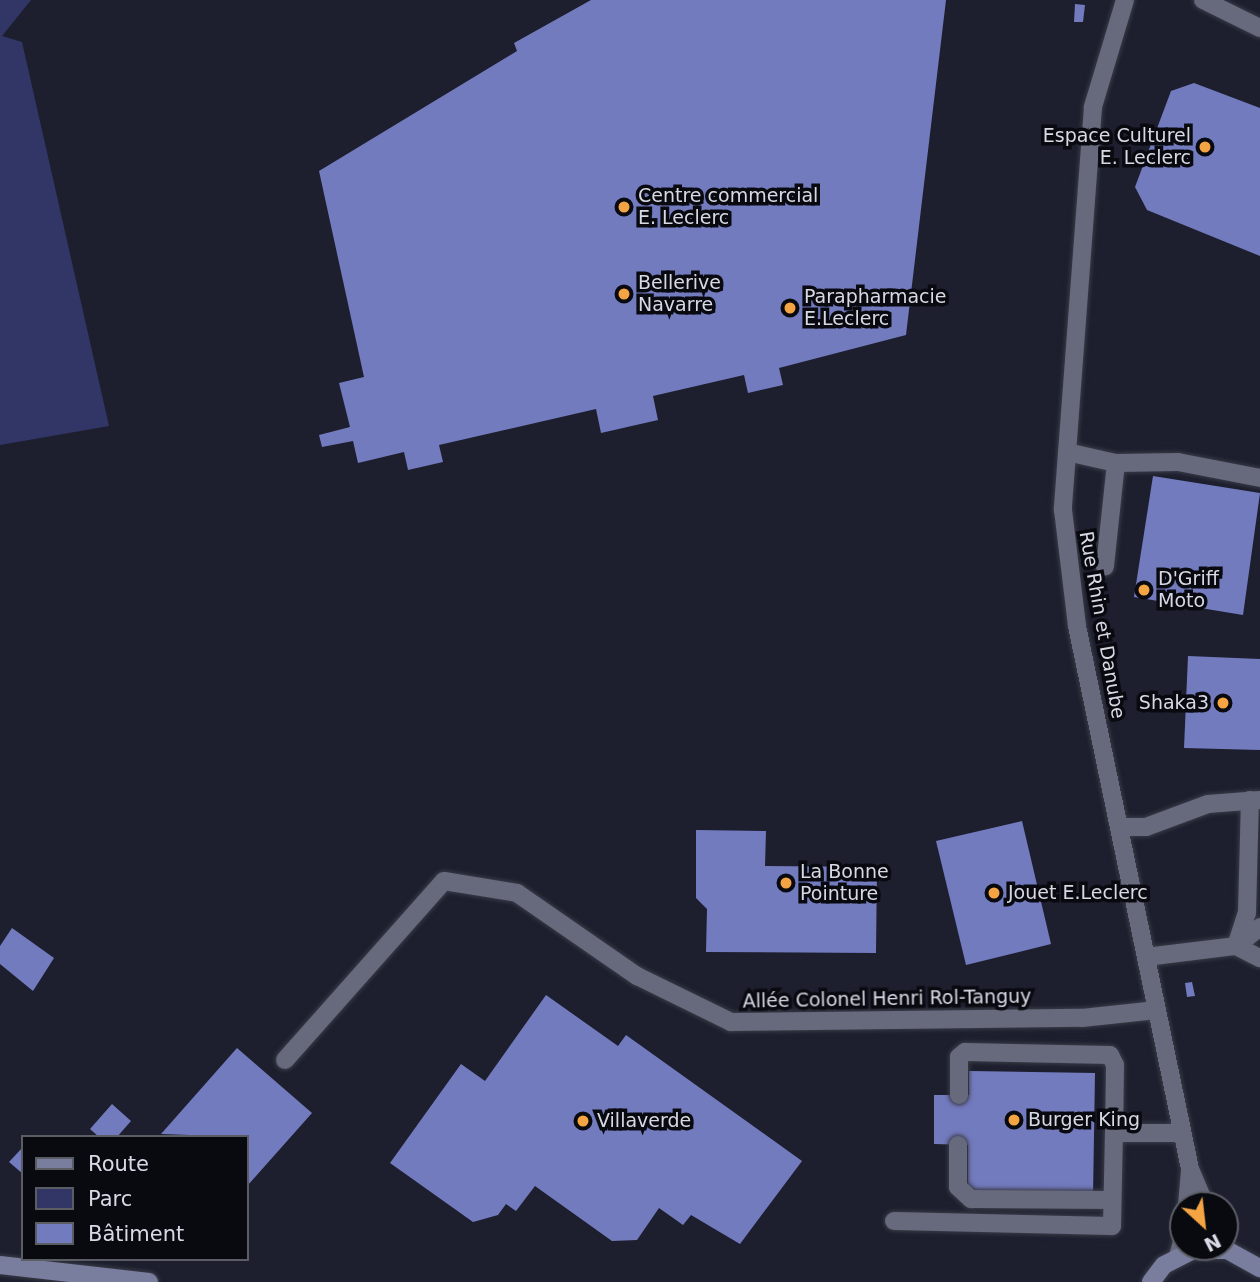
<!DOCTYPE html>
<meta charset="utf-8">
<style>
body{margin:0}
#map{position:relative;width:1260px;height:1282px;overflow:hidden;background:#1d1f2e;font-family:"DejaVu Sans",sans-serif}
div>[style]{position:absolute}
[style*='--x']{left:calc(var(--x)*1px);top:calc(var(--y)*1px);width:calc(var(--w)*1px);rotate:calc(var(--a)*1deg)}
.green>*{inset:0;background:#323666}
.building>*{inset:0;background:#737bbf}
.roads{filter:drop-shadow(0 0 2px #393b47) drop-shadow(0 0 2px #393b47)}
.service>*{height:18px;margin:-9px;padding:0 9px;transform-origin:9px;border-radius:9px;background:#676a7d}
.minor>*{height:18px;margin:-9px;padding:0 9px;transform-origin:9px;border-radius:9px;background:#676a7d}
.secondary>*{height:18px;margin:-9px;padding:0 9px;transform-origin:9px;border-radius:9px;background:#797e9e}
.dots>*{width:19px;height:19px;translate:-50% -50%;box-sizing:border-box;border:4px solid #090a10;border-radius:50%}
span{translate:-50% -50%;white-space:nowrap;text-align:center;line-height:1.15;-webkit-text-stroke:7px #090a10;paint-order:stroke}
.poi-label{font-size:19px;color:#d7d9e4}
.right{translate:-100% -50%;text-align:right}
.left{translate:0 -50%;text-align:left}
.street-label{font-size:19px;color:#d7d9e4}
.legend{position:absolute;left:21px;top:1135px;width:228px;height:126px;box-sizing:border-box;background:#090a10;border:2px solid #5b5d65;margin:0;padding:9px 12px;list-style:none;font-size:21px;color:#d7d9e4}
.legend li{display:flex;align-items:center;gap:14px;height:35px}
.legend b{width:35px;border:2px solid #5b5d65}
.north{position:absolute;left:1169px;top:1191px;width:70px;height:70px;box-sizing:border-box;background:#090a10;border:2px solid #5b5d65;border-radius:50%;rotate:153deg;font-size:19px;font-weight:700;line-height:28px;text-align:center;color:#d7d9e4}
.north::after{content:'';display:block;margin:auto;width:24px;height:32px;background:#f4a443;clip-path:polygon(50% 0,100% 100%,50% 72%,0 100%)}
</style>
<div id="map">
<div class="green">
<div style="clip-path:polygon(0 0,31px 0,2px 36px,22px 42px,109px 426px,0 445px)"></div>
</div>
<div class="building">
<div style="clip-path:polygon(591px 0,946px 0,906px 335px,779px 368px,783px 385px,748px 393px,744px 375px,653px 396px,658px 420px,601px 433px,596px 409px,439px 445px,443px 462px,408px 470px,404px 452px,358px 463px,353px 441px,322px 447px,319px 435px,350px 427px,339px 383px,364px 377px,319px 171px,517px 51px,514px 43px)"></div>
<div style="clip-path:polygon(1075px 4px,1085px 5px,1083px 22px,1074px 22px)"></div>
<div style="clip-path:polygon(1194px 83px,1260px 108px,1260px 256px,1147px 210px,1135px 187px,1171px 91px)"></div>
<div style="clip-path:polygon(1153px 476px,1260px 493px,1243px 615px,1134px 597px)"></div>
<div style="clip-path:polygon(1188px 656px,1260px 659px,1260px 750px,1184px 748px)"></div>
<div style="clip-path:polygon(1022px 821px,1051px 944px,966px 965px,936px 841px)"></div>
<div style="clip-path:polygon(696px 830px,766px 831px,765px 866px,877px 867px,876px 953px,706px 952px,707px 909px,696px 898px)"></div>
<div style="clip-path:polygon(12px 928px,54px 958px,33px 991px,0 964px,0 946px)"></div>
<div style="clip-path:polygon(1192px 982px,1195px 996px,1187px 997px,1185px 983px)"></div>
<div style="clip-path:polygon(546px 995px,618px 1046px,626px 1035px,802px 1161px,740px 1244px,691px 1215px,683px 1225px,659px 1208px,637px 1240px,612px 1241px,535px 1186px,516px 1211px,506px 1204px,498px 1215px,473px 1222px,390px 1163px,461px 1064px,485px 1081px)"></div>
<div style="clip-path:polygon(237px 1048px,312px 1113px,247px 1186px,247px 1137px,161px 1134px)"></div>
<div style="clip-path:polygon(969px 1071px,1095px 1073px,1093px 1196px,968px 1194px,968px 1145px,934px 1144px,934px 1095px,969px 1095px)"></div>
<div style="clip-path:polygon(112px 1104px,131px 1121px,117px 1137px,99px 1137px,90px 1129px)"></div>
<div style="clip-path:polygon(23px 1147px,23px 1174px,9px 1162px)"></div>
</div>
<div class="roads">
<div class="service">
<div style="--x:1067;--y:452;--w:50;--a:12.7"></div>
<div style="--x:1116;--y:463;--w:104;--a:96.1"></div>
<div style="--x:1116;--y:463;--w:62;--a:-0.9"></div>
<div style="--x:1178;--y:462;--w:84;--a:11"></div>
<div style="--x:1119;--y:827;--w:27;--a:0"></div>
<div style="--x:1146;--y:827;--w:66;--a:-20.4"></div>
<div style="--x:1208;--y:804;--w:52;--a:-4.4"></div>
<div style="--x:1236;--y:946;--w:35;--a:-72"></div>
<div style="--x:1247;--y:913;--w:113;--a:-88.5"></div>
<div style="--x:1236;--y:946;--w:31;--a:-38"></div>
<div style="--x:1146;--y:957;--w:91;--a:-7"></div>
<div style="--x:1236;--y:946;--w:27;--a:27"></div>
<div style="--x:285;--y:1060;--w:239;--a:-48.4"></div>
<div style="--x:959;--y:1095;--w:38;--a:-90"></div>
<div style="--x:959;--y:1057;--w:8;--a:-40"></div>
<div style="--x:965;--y:1052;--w:145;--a:1.2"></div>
<div style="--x:1110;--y:1055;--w:11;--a:63"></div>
<div style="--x:1115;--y:1065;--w:68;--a:90.8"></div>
<div style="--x:958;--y:1145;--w:42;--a:90"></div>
<div style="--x:958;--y:1187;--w:18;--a:43"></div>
<div style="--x:971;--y:1199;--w:141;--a:0.4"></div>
<div style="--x:894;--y:1221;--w:218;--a:1.3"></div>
<div style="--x:1112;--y:1226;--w:93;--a:-88.8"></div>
<div style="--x:1114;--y:1133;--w:68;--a:0"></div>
</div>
<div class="minor">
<div style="--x:1125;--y:0;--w:112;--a:106.7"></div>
<div style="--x:1093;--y:107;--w:404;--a:94.3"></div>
<div style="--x:1063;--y:510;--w:117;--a:83.1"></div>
<div style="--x:1077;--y:626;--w:555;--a:78.24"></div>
<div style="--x:1190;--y:1169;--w:39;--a:67"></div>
<div style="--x:1203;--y:0;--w:64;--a:26.2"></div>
<div style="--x:444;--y:881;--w:74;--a:9.3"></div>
<div style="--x:517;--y:893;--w:146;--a:34.7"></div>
<div style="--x:637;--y:976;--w:105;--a:26.1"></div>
<div style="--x:731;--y:1022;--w:351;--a:-0.7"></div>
<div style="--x:1082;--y:1018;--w:75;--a:-6.1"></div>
<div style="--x:1187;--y:1205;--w:33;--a:-85"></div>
<div style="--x:1178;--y:1256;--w:18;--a:-74"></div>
</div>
<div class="secondary">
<div style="--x:0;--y:1265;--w:150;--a:6.5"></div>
<div style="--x:1151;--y:1282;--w:21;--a:-53"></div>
<div style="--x:1164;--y:1265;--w:33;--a:-27"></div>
<div style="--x:1193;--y:1250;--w:34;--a:0"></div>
<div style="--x:1227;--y:1250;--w:38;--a:29"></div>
</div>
</div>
<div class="dots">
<div style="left:1205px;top:147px;background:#f4a443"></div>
<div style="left:624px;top:207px;background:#f4a443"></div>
<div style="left:624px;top:294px;background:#f4a443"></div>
<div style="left:790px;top:308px;background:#f4a443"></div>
<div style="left:1144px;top:590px;background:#f4a443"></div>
<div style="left:1223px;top:703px;background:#f4a443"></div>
<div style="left:786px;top:883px;background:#f4a443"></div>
<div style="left:994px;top:893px;background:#f4a443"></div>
<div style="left:1014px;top:1120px;background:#f4a443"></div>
<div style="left:583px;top:1121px;background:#f4a443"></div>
</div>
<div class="poi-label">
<span class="right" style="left:1191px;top:147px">Espace Culturel<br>E. Leclerc</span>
<span class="left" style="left:638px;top:207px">Centre commercial<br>E. Leclerc</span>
<span class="left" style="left:638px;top:294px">Bellerive<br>Navarre</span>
<span class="left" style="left:804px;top:308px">Parapharmacie<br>E.Leclerc</span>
<span class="left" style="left:1158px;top:590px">D'Griff<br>Moto</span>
<span class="right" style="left:1209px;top:703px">Shaka3</span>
<span class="left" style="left:800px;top:883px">La Bonne<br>Pointure</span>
<span class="left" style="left:1008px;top:893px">Jouet E.Leclerc</span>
<span class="left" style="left:1028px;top:1120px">Burger King</span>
<span class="left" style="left:597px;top:1121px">Villaverde</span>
</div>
<div class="street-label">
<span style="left:1102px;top:625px;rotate:80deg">Rue Rhin et Danube</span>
<span style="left:887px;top:999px;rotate:-1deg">Allée Colonel Henri Rol-Tanguy</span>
</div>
<ul class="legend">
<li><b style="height:9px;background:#797e9e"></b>Route</li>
<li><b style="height:19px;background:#323666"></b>Parc</li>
<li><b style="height:19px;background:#737bbf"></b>Bâtiment</li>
</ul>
<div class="north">N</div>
</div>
